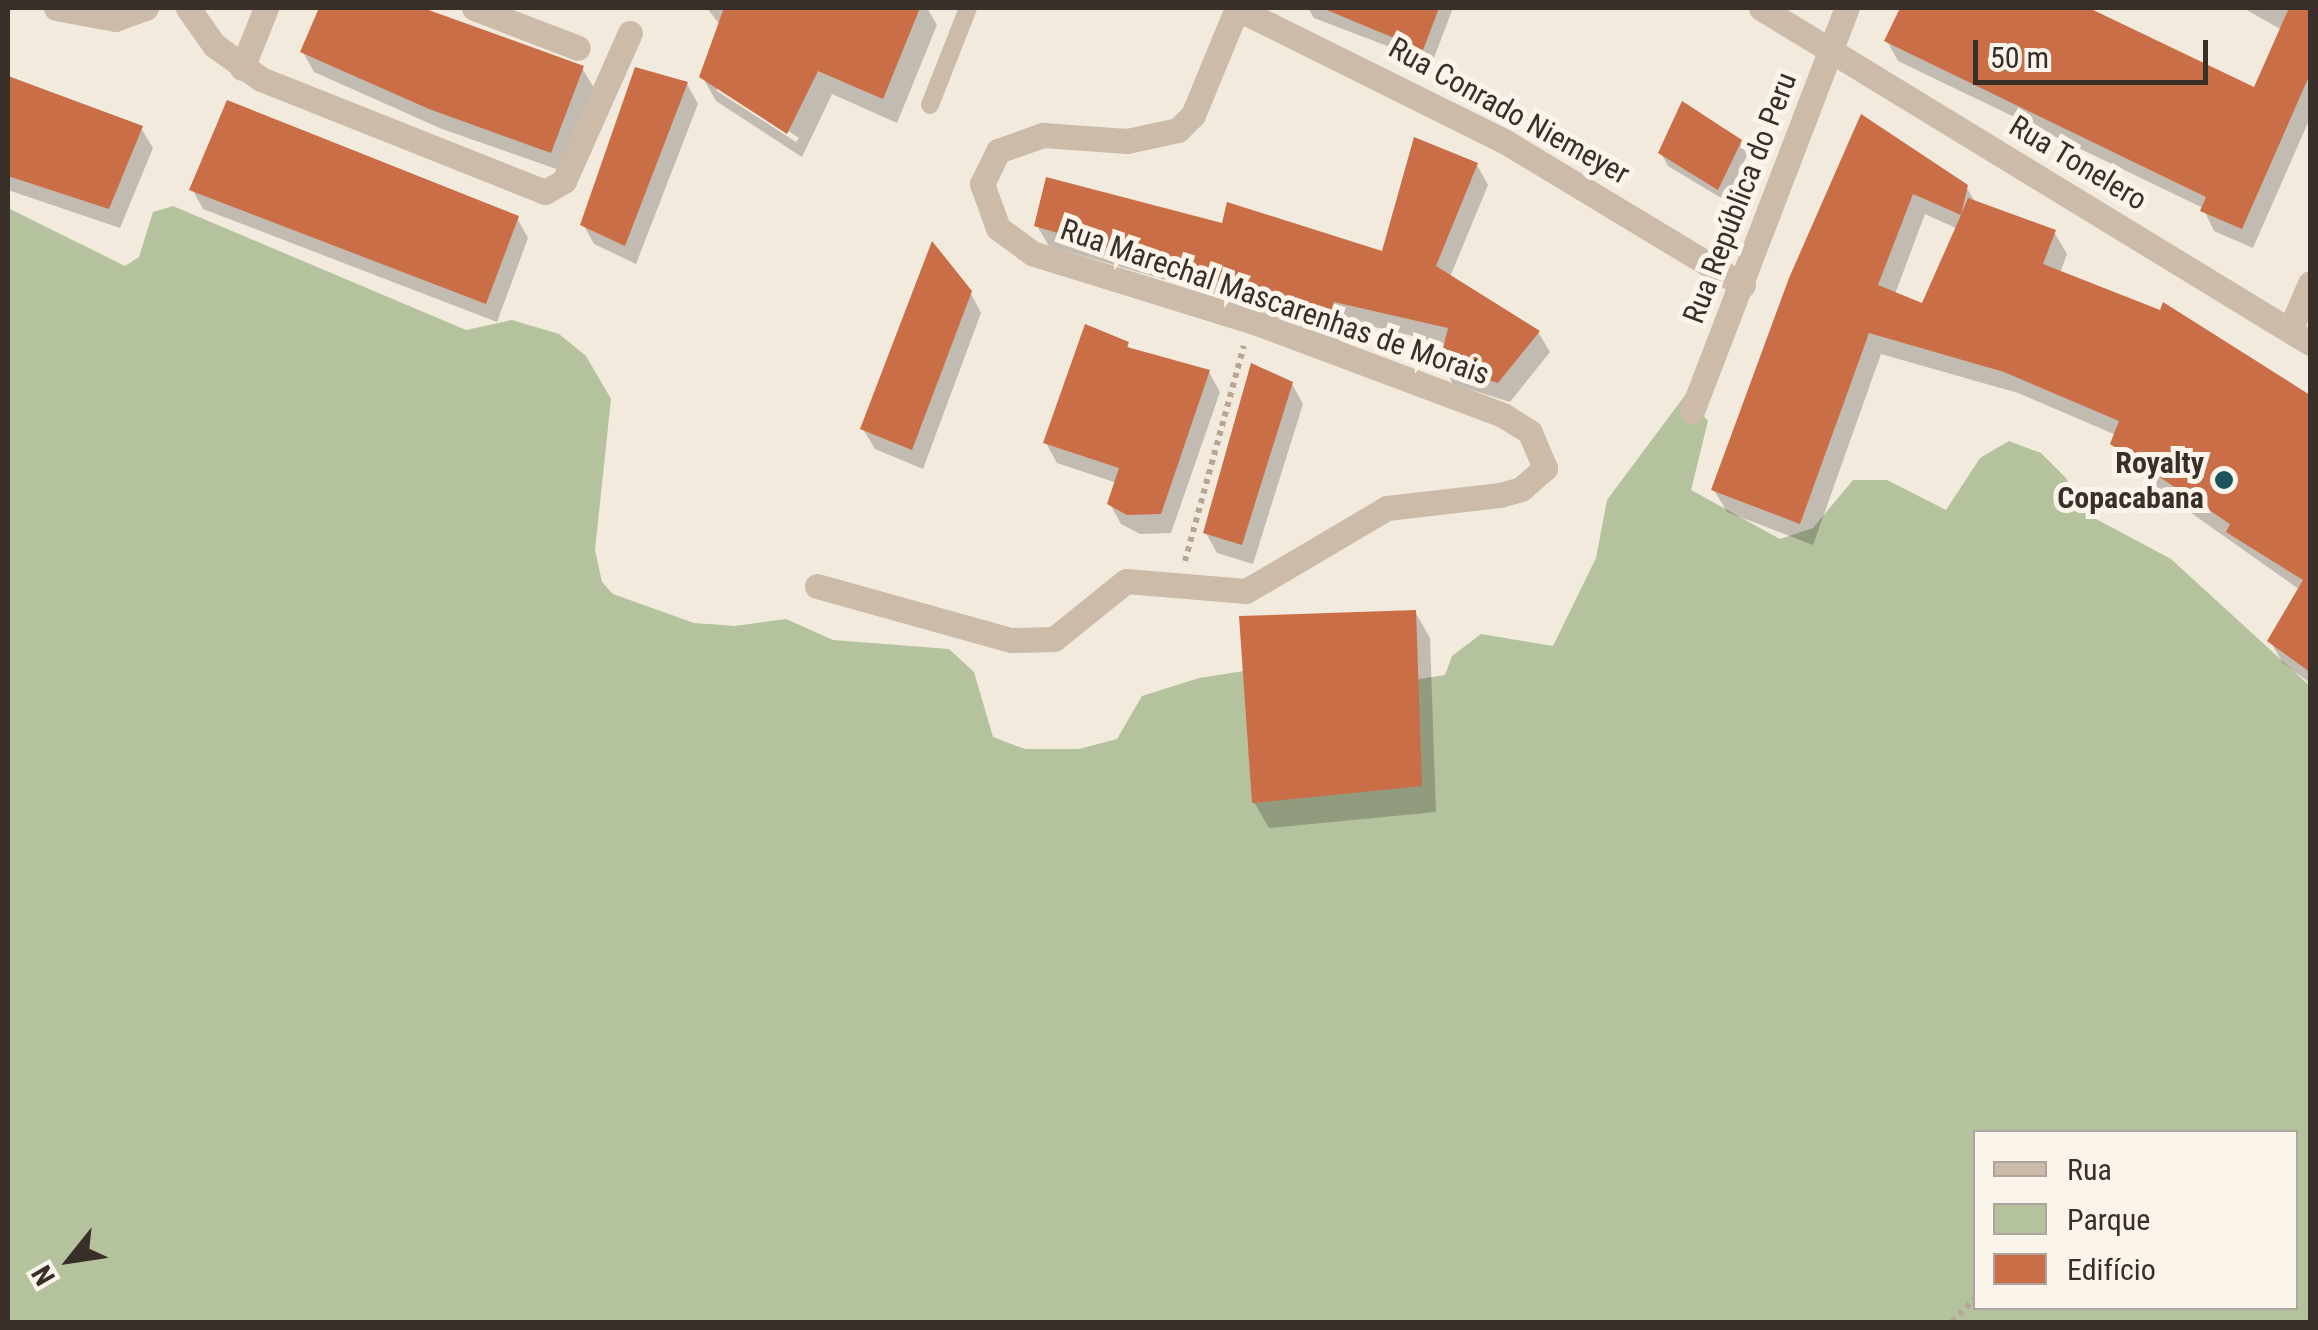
<!DOCTYPE html>
<meta charset="utf-8">
<style>
body{margin:0}
#map{position:relative;width:2318px;height:1330px;overflow:hidden;background:#f3eade;font-family:"Roboto Condensed",sans-serif}
div>[style]{position:absolute}
[style*='--x']{left:calc(var(--x)*1px);top:calc(var(--y)*1px);width:calc(var(--w)*1px);rotate:calc(var(--a)*1deg)}
.green>*{inset:0;background:#b4c39d}
.shadow>*{inset:0;background:#0003}
.building>*{inset:0;background:#c96e46}
.path>*{height:6px;margin-top:-3px;transform-origin:0;background:repeating-linear-gradient(90deg,#b8a593 0 5px,transparent 0 10px)}
.service>*{height:18px;margin:-9px;padding:0 9px;transform-origin:9px;border-radius:9px;background:#ccbba9}
.minor>*{height:25px;margin:-12.5px;padding:0 12.5px;transform-origin:12.5px;border-radius:12.5px;background:#ccbba9}
.tertiary>*{height:25px;margin:-12.5px;padding:0 12.5px;transform-origin:12.5px;border-radius:12.5px;background:#ccbba9}
.dots>*{width:28px;height:28px;translate:-50% -50%;box-sizing:border-box;border:5px solid #faf4ea;border-radius:50%}
span{translate:-50% -50%;white-space:nowrap;text-align:center;line-height:1.15;-webkit-text-stroke:10px #faf4ea;paint-order:stroke}
.street-label{font-size:30px;color:#392f29}
.poi-label{font-size:30px;color:#392f29;font-weight:700}
.right{translate:-100% -50%;text-align:right}
.frame{position:absolute;inset:0;border:10px solid #392f29;pointer-events:none}
.legend{position:absolute;left:1973px;top:1130px;width:325px;height:180px;box-sizing:border-box;background:#faf4ea;border:2px solid #ada59d;margin:0;padding:12px 18px;list-style:none;font-size:30px;color:#392f29}
.legend li{display:flex;align-items:center;gap:20px;height:50px}
.legend b{width:50px;border:2px solid #ada59d}
.north{position:absolute;left:20px;top:1210px;width:100px;height:100px;-webkit-text-stroke:8px #faf4ea;paint-order:stroke;rotate:240deg;font-size:28px;font-weight:700;line-height:40px;text-align:center;color:#392f29}
.north::after{content:'';display:block;margin:auto;width:35px;height:45px;background:#392f29;clip-path:polygon(50% 0,100% 100%,50% 72%,0 100%)}
.scale{position:absolute;left:1973px;top:40px;width:235px;height:45px;box-sizing:border-box;border:5px solid #392f29;border-top:0;padding-left:12px;font-size:30px;line-height:35px;white-space:nowrap;color:#392f29;-webkit-text-stroke:8px #faf4ea;paint-order:stroke}
</style>
<div id="map">
<div class="green">
<div style="clip-path:polygon(evenodd,173px 206px,466px 330px,512px 320px,559px 334px,586px 356px,611px 399px,595px 550px,602px 582px,613px 594px,694px 623px,735px 626px,786px 619px,833px 640px,949px 649px,974px 672px,993px 737px,1025px 749px,1079px 749px,1117px 739px,1142px 696px,1199px 678px,1244px 671px,1363px 681px,1420px 679px,1445px 675px,1452px 656px,1481px 634px,1553px 646px,1596px 558px,1607px 500px,1686px 394px,1708px 421px,1691px 490px,1780px 539px,1813px 528px,1853px 480px,1887px 480px,1946px 510px,1980px 458px,2009px 441px,2041px 453px,2066px 478px,2081px 511px,2171px 559px,2310px 686px,2310px 1322px,8px 1322px,8px 208px,125px 266px,139px 257px,153px 212px,173px 206px,1976px 1132px,2296px 1132px,2296px 1308px,1976px 1308px,1976px 1132px)"></div>
</div>
<div class="shadow">
<div style="clip-path:polygon(322px 8px,421px 8px,582px 68px,594px 88px,562px 171px,442px 129px,314px 72px,303px 52px)"></div>
<div style="clip-path:polygon(evenodd,707px 8px,927px 8px,937px 25px,897px 123px,832px 94px,802px 157px,716px 101px,702px 76px,720px 25px,707px 8px,717px 85px,799px 138px,796px 142px,717px 91px,717px 85px)"></div>
<div style="clip-path:polygon(1308px 8px,1453px 8px,1432px 63px,1314px 18px)"></div>
<div style="clip-path:polygon(1903px 8px,2083px 8px,2255px 91px,2282px 30px,2243px 8px,2310px 8px,2310px 118px,2253px 248px,2214px 231px,2203px 208px,1898px 61px,1887px 41px)"></div>
<div style="clip-path:polygon(8px 76px,141px 128px,153px 148px,120px 228px,8px 190px)"></div>
<div style="clip-path:polygon(687px 84px,698px 104px,636px 264px,594px 244px,583px 224px)"></div>
<div style="clip-path:polygon(evenodd,1862px 118px,1966px 187px,1976px 203px,2054px 232px,2067px 254px,2060px 273px,2308px 396px,2310px 683px,2283px 663px,2270px 641px,2300px 590px,2125px 466px,2112px 443px,2116px 435px,2018px 393px,1881px 354px,1813px 545px,1727px 512px,1714px 490px,1862px 118px,1925px 214px,1958px 229px,1923px 306px,1895px 294px,1925px 214px)"></div>
<div style="clip-path:polygon(1740px 142px,1747px 155px,1726px 201px,1668px 166px,1661px 153px)"></div>
<div style="clip-path:polygon(1477px 165px,1488px 185px,1450px 277px,1538px 332px,1550px 352px,1510px 402px,1453px 384px,1442px 364px,1447px 344px,1345px 320px,1339px 341px,1224px 297px,1049px 246px,1037px 226px,1224px 226px,1383px 255px)"></div>
<div style="clip-path:polygon(192px 189px,517px 218px,528px 238px,497px 322px,203px 209px)"></div>
<div style="clip-path:polygon(970px 292px,981px 313px,923px 469px,875px 449px,863px 429px)"></div>
<div style="clip-path:polygon(1127px 344px,1131px 351px,1209px 372px,1220px 392px,1171px 533px,1140px 534px,1121px 524px,1110px 504px,1117px 483px,1057px 463px,1046px 443px)"></div>
<div style="clip-path:polygon(1292px 384px,1303px 404px,1253px 564px,1217px 553px,1206px 533px)"></div>
<div style="clip-path:polygon(1415px 612px,1430px 638px,1436px 812px,1269px 828px,1254px 802px)"></div>
</div>
<div class="building">
<div style="clip-path:polygon(319px 8px,423px 8px,584px 66px,551px 153px,429px 109px,300px 52px)"></div>
<div style="clip-path:polygon(724px 8px,920px 8px,883px 99px,818px 71px,787px 134px,699px 77px)"></div>
<div style="clip-path:polygon(1322px 8px,1439px 8px,1423px 50px)"></div>
<div style="clip-path:polygon(1900px 8px,2089px 8px,2254px 87px,2289px 8px,2310px 8px,2310px 74px,2242px 229px,2200px 211px,2206px 197px,1884px 41px)"></div>
<div style="clip-path:polygon(635px 67px,688px 82px,625px 246px,580px 225px)"></div>
<div style="clip-path:polygon(8px 76px,143px 126px,109px 209px,8px 176px)"></div>
<div style="clip-path:polygon(227px 100px,519px 216px,486px 304px,189px 190px)"></div>
<div style="clip-path:polygon(1682px 101px,1742px 140px,1718px 190px,1658px 153px)"></div>
<div style="clip-path:polygon(evenodd,1861px 114px,1968px 185px,1961px 215px,1968px 198px,2056px 230px,2043px 264px,2160px 310px,2163px 302px,2310px 395px,2310px 672px,2267px 641px,2303px 580px,2226px 532px,2230px 524px,2110px 444px,2119px 421px,2004px 372px,1869px 333px,1800px 524px,1711px 490px,1789px 278px,1861px 114px,1913px 194px,1961px 215px,1922px 303px,1878px 285px,1913px 194px)"></div>
<div style="clip-path:polygon(1414px 137px,1478px 163px,1436px 266px,1540px 331px,1498px 383px,1439px 364px,1448px 328px,1334px 302px,1329px 322px,1211px 278px,1034px 226px,1046px 177px,1222px 223px,1227px 202px,1382px 251px)"></div>
<div style="clip-path:polygon(932px 241px,972px 291px,912px 450px,860px 429px)"></div>
<div style="clip-path:polygon(1085px 324px,1129px 342px,1127px 347px,1210px 370px,1161px 514px,1127px 515px,1107px 504px,1119px 468px,1043px 443px)"></div>
<div style="clip-path:polygon(1251px 363px,1293px 382px,1242px 545px,1203px 533px)"></div>
<div style="clip-path:polygon(1416px 610px,1422px 786px,1252px 803px,1239px 616px)"></div>
</div>
<div class="path">
<div style="--x:1185;--y:561;--w:223;--a:-74.7"></div>
<div style="--x:1952;--y:1322;--w:35;--a:-46"></div>
</div>
<div class="service">
<div style="--x:930;--y:105;--w:104;--a:-68.6"></div>
</div>
<div class="minor">
<div style="--x:56;--y:8;--w:60;--a:10.6"></div>
<div style="--x:115;--y:19;--w:33;--a:-20"></div>
<div style="--x:188;--y:8;--w:45;--a:54.9"></div>
<div style="--x:214;--y:45;--w:58;--a:35.9"></div>
<div style="--x:261;--y:79;--w:306;--a:21.7"></div>
<div style="--x:545;--y:192;--w:22;--a:-30"></div>
<div style="--x:564;--y:181;--w:162;--a:-66"></div>
<div style="--x:474;--y:8;--w:111;--a:21"></div>
<div style="--x:1236;--y:8;--w:299;--a:26.4"></div>
<div style="--x:1504;--y:141;--w:279;--a:31.1"></div>
<div style="--x:242;--y:68;--w:65;--a:-68.2"></div>
<div style="--x:2290;--y:330;--w:51;--a:-66.9"></div>
<div style="--x:1692;--y:411;--w:432;--a:-69"></div>
<div style="--x:817;--y:586;--w:201;--a:15.6"></div>
<div style="--x:1011;--y:640;--w:43;--a:-1.3"></div>
<div style="--x:1054;--y:639;--w:92;--a:-38.9"></div>
<div style="--x:1126;--y:581;--w:120;--a:4.8"></div>
<div style="--x:1246;--y:591;--w:164;--a:-30.5"></div>
<div style="--x:1387;--y:508;--w:114;--a:-6.6"></div>
<div style="--x:1500;--y:495;--w:22;--a:-16"></div>
<div style="--x:1521;--y:489;--w:32;--a:-41"></div>
<div style="--x:1545;--y:468;--w:39;--a:-113"></div>
<div style="--x:1530;--y:432;--w:32;--a:-148"></div>
<div style="--x:1503;--y:415;--w:269;--a:-159.5"></div>
<div style="--x:1251;--y:321;--w:229;--a:-162.8"></div>
<div style="--x:1032;--y:253;--w:42;--a:-143.7"></div>
<div style="--x:998;--y:228;--w:47;--a:-110"></div>
<div style="--x:982;--y:184;--w:37;--a:-64"></div>
<div style="--x:998;--y:151;--w:48;--a:-19.6"></div>
<div style="--x:1043;--y:135;--w:84;--a:4.1"></div>
<div style="--x:1127;--y:141;--w:52;--a:-12.2"></div>
<div style="--x:1178;--y:130;--w:21;--a:-45"></div>
<div style="--x:1193;--y:115;--w:116;--a:-67.6"></div>
</div>
<div class="tertiary">
<div style="--x:1761;--y:8;--w:643;--a:31.39"></div>
</div>
<div class="dots">
<div style="left:2224px;top:480px;background:#1d545c"></div>
</div>
<div class="street-label">
<span style="left:1509px;top:111px;rotate:29deg">Rua Conrado Niemeyer</span>
<span style="left:2078px;top:163px;rotate:31deg">Rua Tonelero</span>
<span style="left:1740px;top:198px;rotate:-69deg">Rua República do Peru</span>
<span style="left:1275px;top:302px;rotate:19deg">Rua Marechal Mascarenhas de Morais</span>
</div>
<div class="poi-label">
<span class="right" style="left:2204px;top:480px">Royalty<br>Copacabana</span>
</div>
<div class="frame"></div>
<ul class="legend">
<li><b style="height:12px;background:#ccbba9"></b>Rua</li>
<li><b style="height:28px;background:#b4c39d"></b>Parque</li>
<li><b style="height:28px;background:#c96e46"></b>Edifício</li>
</ul>
<div class="north">N</div>
<div class="scale">50 m</div>
</div>
